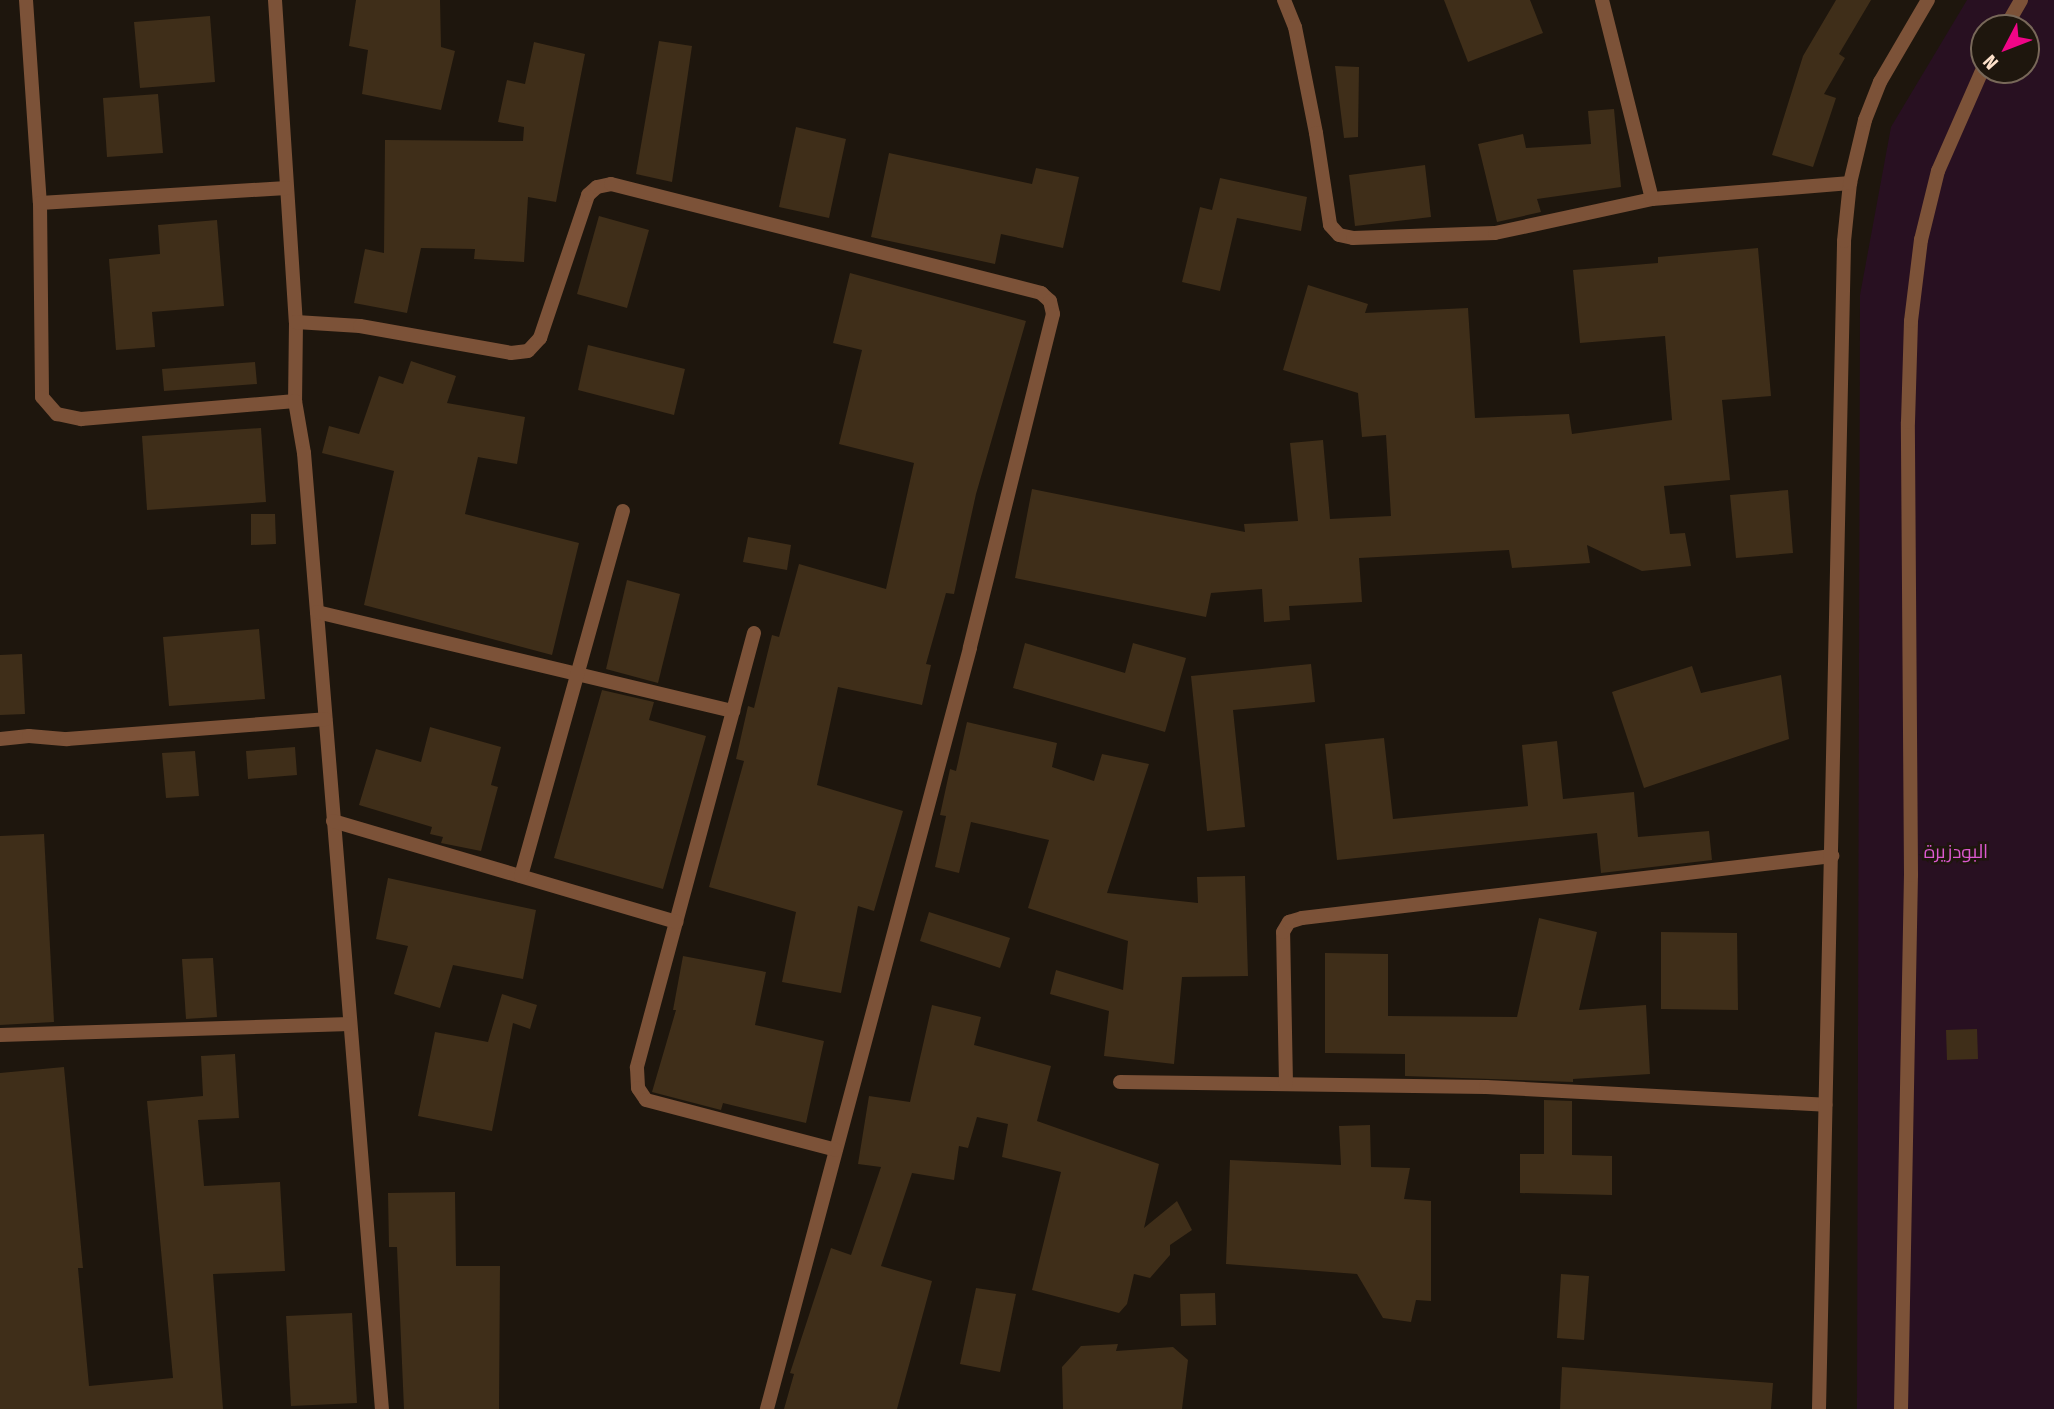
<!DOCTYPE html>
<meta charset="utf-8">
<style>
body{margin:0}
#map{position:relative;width:2054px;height:1409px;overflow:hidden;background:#1e160d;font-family:"Fira Sans Condensed",Cairo,sans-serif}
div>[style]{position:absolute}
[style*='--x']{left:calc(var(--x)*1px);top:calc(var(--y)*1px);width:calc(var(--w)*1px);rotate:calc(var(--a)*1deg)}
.green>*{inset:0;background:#281021}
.building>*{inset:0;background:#3f2e19}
.lane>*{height:14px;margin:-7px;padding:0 7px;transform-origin:7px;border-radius:7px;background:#7c5238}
.street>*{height:14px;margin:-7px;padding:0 7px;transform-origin:7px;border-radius:7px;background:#7c5238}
span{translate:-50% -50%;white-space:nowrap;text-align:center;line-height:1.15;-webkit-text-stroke:5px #1e160d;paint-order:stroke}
.park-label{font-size:19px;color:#dc59cf}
.north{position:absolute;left:1970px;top:14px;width:70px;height:70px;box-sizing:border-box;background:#1e160d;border:2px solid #786859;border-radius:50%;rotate:228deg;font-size:19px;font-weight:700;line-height:28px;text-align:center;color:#fee2cb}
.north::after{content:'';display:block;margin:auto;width:24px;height:32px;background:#f00587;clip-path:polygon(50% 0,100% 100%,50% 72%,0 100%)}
</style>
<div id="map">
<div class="green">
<div style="clip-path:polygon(evenodd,1967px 0,2054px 0,2054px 1409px,1857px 1409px,1860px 295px,1891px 127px,1967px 0,1984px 28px,2026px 28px,2026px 70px,1984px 70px,1984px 28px)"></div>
</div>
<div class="building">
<div style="clip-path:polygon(356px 0,440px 0,441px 47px,455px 51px,441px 110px,362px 94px,368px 50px,349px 46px)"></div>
<div style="clip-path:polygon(1444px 0,1530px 0,1543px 33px,1468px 62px)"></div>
<div style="clip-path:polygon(1836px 0,1871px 0,1839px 54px,1845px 58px,1824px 94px,1836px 98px,1813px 167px,1772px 155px,1803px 56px)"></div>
<div style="clip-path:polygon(210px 16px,215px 82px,140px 88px,134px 22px)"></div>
<div style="clip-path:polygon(659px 41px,692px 46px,672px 182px,636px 174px)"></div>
<div style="clip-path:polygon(534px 42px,585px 54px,556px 202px,528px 197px,524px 262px,474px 259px,475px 249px,421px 248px,407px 313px,354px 303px,365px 249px,384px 253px,385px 140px,523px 141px,524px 127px,498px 122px,507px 80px,525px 84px)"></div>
<div style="clip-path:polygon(1335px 66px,1359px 67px,1358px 137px,1344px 138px)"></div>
<div style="clip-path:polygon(158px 94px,163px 153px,107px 157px,103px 98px)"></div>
<div style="clip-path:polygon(1614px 109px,1621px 187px,1537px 199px,1541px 212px,1497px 222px,1478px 144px,1523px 134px,1526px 148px,1591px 144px,1588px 111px)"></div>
<div style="clip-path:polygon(796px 127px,846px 139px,829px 218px,779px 207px)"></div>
<div style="clip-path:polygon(889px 153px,1032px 184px,1036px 168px,1079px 177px,1063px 248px,1001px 234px,995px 264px,871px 237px)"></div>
<div style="clip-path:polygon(1425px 165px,1431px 217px,1355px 226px,1349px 175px)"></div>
<div style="clip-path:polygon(1220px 178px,1307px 197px,1301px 231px,1237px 218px,1220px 291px,1182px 282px,1200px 207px,1212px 210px)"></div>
<div style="clip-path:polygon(599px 216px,649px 230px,627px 308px,577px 294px)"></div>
<div style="clip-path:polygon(217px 220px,224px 306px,152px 312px,155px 347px,116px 350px,109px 259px,160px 254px,158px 225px)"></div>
<div style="clip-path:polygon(1758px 248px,1771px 396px,1722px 400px,1730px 480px,1664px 486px,1670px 534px,1685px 533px,1691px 566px,1642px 571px,1587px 545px,1590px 563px,1512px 568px,1509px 550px,1359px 558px,1362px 602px,1289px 606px,1290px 620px,1264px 622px,1262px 589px,1211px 593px,1206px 617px,1015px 578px,1032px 489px,1245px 532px,1244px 524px,1298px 521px,1290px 443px,1323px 440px,1330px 519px,1391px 516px,1386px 435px,1362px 437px,1358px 393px,1283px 370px,1308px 285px,1368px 304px,1365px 313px,1468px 308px,1475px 418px,1569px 414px,1572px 434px,1672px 420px,1665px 336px,1580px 343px,1573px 270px,1658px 263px,1658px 257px)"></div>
<div style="clip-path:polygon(850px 273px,1026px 321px,976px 494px,954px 594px,946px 593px,926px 664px,931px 665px,922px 705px,838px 687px,817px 785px,903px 811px,874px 911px,858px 906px,841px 993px,782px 982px,796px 912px,709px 887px,744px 761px,736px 759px,748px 706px,754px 708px,772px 635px,779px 637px,799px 564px,886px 589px,914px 463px,839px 444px,862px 350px,833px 343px)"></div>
<div style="clip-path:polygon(588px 345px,685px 369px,674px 415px,578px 390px)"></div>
<div style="clip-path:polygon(411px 361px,456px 376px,447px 403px,525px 417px,517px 464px,478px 457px,465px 514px,579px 543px,552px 655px,364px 605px,394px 471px,322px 453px,329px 426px,359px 434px,379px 376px,403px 384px)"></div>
<div style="clip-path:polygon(255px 362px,257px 384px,164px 391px,162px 369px)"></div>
<div style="clip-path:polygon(261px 428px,266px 502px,147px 510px,142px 436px)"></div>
<div style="clip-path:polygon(1788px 490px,1793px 553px,1736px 558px,1730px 495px)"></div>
<div style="clip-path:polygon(251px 514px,275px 514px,276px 544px,251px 545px)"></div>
<div style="clip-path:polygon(748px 537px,791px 545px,787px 570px,743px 562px)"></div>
<div style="clip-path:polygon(627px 580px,680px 594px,658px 683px,606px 669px)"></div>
<div style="clip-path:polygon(259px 629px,265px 699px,169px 706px,163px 637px)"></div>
<div style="clip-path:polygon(1025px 643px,1125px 673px,1133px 643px,1186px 658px,1165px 732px,1013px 688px)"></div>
<div style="clip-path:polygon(22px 654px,25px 714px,0 715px,0 655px)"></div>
<div style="clip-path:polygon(1311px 664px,1315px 702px,1233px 710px,1245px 827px,1207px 831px,1191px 676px)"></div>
<div style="clip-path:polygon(1692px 666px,1701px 693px,1781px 675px,1789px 739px,1644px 788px,1612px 692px)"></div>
<div style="clip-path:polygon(602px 690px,654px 702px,649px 720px,706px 736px,663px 889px,554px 858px)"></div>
<div style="clip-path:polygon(967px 722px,1057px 743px,1052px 767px,1094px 781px,1102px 754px,1149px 764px,1107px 893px,1198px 903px,1197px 877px,1245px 876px,1248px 976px,1182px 977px,1174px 1064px,1104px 1056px,1109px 1011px,1050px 994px,1056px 970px,1123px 990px,1128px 941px,1028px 908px,1049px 840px,971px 822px,959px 873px,935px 867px,946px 816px,940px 815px,950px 769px,956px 771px)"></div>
<div style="clip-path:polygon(430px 727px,501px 747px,491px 785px,498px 787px,481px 851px,441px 843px,443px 837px,430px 834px,432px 827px,359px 805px,376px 749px,421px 762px)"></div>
<div style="clip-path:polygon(1384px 738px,1393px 819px,1528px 806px,1522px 745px,1557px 741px,1563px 799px,1634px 792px,1638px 837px,1709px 831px,1712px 860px,1601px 873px,1597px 833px,1337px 860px,1325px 744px)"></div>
<div style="clip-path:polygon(295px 747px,297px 775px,248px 779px,246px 751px)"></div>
<div style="clip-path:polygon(195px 751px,199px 796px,166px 798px,162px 753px)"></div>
<div style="clip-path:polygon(44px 834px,54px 1022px,0 1025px,0 836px)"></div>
<div style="clip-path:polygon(388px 878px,536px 910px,523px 979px,453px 965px,440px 1008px,394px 994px,408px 946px,376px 939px)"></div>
<div style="clip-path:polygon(929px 912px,1010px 938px,1000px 968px,920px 941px)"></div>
<div style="clip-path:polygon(1539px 918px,1597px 932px,1579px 1010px,1646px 1005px,1650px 1074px,1573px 1079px,1573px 1082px,1405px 1076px,1405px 1054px,1325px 1053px,1325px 953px,1388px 954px,1388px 1016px,1517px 1017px)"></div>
<div style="clip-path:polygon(1661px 932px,1737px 933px,1738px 1010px,1661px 1009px)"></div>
<div style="clip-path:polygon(683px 956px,766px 972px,755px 1025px,824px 1041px,806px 1123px,723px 1103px,721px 1110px,652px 1092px,676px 1010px,673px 1010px)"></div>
<div style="clip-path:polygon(213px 958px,217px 1017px,186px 1019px,182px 959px)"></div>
<div style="clip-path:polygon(502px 994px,537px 1005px,530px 1029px,513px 1023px,492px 1131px,418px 1116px,435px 1032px,488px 1042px)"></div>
<div style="clip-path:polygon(932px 1005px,981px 1017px,974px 1045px,1051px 1066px,1037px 1121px,1159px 1164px,1144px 1228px,1177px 1201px,1192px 1230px,1170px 1245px,1170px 1255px,1150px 1278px,1134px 1274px,1127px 1304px,1119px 1313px,1032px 1290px,1061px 1172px,1002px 1157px,1008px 1124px,977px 1117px,968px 1148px,959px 1146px,954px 1180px,912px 1173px,881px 1266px,932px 1281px,897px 1409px,784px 1409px,794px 1374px,790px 1373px,831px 1248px,851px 1255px,881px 1167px,858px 1164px,869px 1096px,910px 1102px)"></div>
<div style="clip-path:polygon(1977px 1029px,1978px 1059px,1947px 1060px,1946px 1030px)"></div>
<div style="clip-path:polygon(235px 1054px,239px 1118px,198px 1120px,204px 1186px,280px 1182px,285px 1271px,213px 1274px,223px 1409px,0 1409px,0 1073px,64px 1067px,83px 1268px,78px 1268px,89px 1386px,173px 1378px,147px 1101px,203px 1096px,201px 1056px)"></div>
<div style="clip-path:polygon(1544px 1100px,1572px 1101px,1572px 1155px,1612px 1156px,1612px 1195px,1520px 1193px,1520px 1154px,1544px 1154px)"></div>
<div style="clip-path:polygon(1370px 1125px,1371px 1167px,1410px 1168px,1404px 1199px,1431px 1201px,1431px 1301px,1416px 1300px,1411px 1322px,1383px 1318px,1357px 1274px,1226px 1264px,1230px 1160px,1341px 1165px,1339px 1126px)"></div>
<div style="clip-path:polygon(455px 1192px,456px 1266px,500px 1266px,499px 1409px,404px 1409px,397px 1247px,389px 1247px,388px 1193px)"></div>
<div style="clip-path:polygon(1561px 1274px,1589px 1276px,1584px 1340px,1557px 1338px)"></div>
<div style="clip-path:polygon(976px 1288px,1016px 1294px,1000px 1372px,960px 1364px)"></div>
<div style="clip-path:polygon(1215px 1293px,1216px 1325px,1181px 1326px,1180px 1294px)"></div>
<div style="clip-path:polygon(352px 1313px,357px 1403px,291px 1406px,286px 1316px)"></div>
<div style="clip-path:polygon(1118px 1344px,1116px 1351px,1173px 1347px,1188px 1360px,1182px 1409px,1063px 1409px,1062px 1367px,1081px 1346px)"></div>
<div style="clip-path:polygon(1562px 1367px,1773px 1383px,1771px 1409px,1560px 1409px)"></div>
</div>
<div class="lane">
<div style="--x:2005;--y:28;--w:32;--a:-60"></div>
<div style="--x:1901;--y:1409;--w:534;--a:-88.93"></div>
<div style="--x:1911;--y:875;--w:453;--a:-90.4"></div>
<div style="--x:1908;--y:422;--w:101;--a:-88.3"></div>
<div style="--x:1911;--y:321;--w:82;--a:-83"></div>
<div style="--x:1921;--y:240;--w:71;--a:-76.2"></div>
<div style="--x:1938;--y:171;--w:115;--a:-66.3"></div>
</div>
<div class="street">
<div style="--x:26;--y:0;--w:203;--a:86.1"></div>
<div style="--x:40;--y:203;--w:194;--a:89.4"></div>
<div style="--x:42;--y:397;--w:23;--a:49"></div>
<div style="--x:57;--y:414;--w:25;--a:12"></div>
<div style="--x:81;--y:419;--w:215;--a:-4.8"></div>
<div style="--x:275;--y:0;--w:323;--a:86.3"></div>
<div style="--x:296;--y:322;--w:79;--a:90.7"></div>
<div style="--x:295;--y:401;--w:53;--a:80.2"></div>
<div style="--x:304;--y:453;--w:959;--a:85.34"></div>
<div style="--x:1284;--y:0;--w:29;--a:68"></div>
<div style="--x:1295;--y:27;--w:108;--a:78.8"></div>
<div style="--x:1316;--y:133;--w:93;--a:81.3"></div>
<div style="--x:1330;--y:225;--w:13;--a:48"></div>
<div style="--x:1339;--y:235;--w:14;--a:12"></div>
<div style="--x:1353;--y:238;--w:142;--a:-2"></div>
<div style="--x:1495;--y:233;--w:161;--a:-12.2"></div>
<div style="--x:1652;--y:199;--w:199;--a:-4.6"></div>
<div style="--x:1602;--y:0;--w:205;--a:75.9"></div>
<div style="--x:40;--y:203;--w:247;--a:-3.5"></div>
<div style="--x:296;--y:322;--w:64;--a:3.6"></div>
<div style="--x:360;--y:326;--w:153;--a:10.1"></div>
<div style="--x:511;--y:353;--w:17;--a:-7"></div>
<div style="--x:528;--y:351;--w:18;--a:-47"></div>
<div style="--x:540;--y:338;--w:151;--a:-71.4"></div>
<div style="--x:588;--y:195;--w:12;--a:-42"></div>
<div style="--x:597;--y:187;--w:14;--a:-12"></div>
<div style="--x:611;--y:184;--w:444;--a:14.2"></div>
<div style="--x:1041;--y:293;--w:12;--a:42"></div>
<div style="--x:1050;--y:301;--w:13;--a:77"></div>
<div style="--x:1053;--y:314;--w:344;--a:104"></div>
<div style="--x:970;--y:648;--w:788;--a:104.94"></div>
<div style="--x:317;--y:612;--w:428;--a:13.4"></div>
<div style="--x:754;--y:633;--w:450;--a:105.1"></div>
<div style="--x:637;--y:1068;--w:20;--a:87"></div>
<div style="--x:638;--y:1088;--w:14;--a:56"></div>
<div style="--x:646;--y:1100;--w:196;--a:14.7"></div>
<div style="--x:0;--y:739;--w:29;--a:-6"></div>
<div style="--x:29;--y:736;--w:38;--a:5"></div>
<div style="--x:67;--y:739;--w:259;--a:-4.4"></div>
<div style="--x:333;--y:821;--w:358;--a:16.4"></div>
<div style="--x:521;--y:876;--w:379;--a:-74.4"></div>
<div style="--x:0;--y:1035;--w:350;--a:-1.8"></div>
<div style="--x:1120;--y:1082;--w:366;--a:0.8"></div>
<div style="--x:1486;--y:1087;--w:340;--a:3"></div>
<div style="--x:1286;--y:1084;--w:152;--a:-91.1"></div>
<div style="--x:1283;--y:932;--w:12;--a:-59"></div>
<div style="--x:1289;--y:922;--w:14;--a:-17"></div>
<div style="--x:1302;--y:918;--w:534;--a:-6.67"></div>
<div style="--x:1819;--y:1409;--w:1168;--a:-88.77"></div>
<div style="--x:1844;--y:241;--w:58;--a:-84.1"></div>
<div style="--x:1850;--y:183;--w:65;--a:-76.6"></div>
<div style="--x:1865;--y:120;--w:41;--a:-68.5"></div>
<div style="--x:1880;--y:82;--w:95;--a:-59.7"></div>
</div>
<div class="park-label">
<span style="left:1956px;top:852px">البودزيرة</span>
</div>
<div class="north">N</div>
</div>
